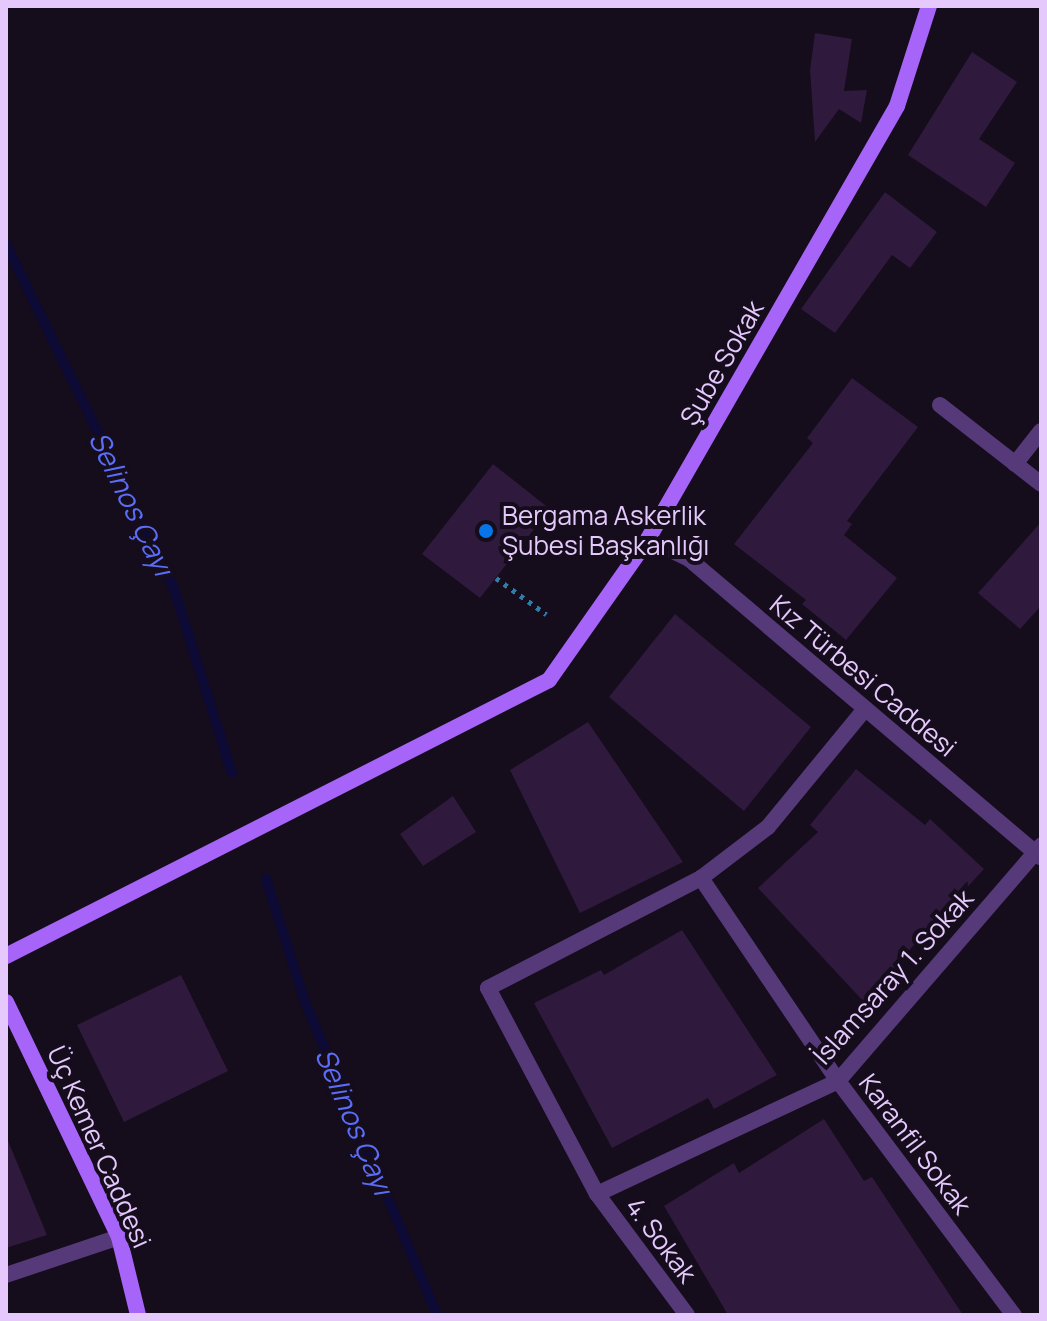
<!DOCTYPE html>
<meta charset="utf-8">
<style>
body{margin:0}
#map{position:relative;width:1047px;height:1321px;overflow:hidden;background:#150c1c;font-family:Manrope,sans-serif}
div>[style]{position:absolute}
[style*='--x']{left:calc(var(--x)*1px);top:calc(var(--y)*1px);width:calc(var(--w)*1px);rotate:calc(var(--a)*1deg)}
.stream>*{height:10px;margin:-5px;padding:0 5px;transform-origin:5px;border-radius:5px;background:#0d0a36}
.building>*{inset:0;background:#2f193c}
.path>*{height:5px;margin-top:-2.5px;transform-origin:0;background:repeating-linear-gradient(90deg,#317da8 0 4px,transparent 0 10px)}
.minor>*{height:16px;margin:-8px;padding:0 8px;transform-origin:8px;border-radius:8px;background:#563979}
.secondary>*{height:16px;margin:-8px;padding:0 8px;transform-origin:8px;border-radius:8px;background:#a764f9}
.dots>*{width:22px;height:22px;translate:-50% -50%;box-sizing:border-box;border:4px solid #150c1c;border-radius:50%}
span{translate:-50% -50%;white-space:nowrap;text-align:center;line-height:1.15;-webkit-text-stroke:8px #150c1c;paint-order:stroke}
.street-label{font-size:26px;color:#e5c9fd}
.poi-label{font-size:26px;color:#e5c9fd}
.left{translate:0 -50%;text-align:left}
.water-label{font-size:28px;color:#5b6df8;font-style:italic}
.frame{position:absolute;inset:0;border:8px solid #e5c9fd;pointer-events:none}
</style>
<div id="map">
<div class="stream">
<div style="--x:6;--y:244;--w:381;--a:64"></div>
<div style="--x:173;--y:586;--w:196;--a:72.5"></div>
<div style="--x:266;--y:879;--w:129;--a:72.4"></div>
<div style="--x:305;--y:1002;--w:340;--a:67.1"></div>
</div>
<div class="building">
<div style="clip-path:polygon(815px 33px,852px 39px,844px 91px,867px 90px,861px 123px,839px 109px,815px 142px,810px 70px)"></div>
<div style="clip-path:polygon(972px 52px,1017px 82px,979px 139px,1015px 163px,986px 207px,908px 155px)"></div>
<div style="clip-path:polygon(885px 192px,937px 232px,910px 268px,892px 255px,835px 333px,801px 309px)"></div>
<div style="clip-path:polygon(852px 378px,918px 427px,847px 521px,852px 524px,844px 535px,897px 578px,846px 640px,802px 604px,806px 600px,734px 544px,813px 443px,807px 438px)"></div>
<div style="clip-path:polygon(493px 464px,550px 509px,480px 598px,422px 554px)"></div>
<div style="clip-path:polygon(1041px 522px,1041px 606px,1020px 629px,978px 593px)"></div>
<div style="clip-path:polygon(675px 614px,811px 727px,744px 811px,609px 697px)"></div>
<div style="clip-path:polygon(588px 722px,683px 862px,580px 913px,510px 770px)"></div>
<div style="clip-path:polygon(856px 769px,925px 825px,930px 819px,984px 869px,903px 957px,907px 962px,863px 1001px,758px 888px,818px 832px,810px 825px)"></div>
<div style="clip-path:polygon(453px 796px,476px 832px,423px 866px,400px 834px)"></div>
<div style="clip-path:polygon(682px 930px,777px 1075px,714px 1109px,708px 1098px,612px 1148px,534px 1003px,601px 970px,604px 975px)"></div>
<div style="clip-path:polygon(181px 975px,228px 1071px,124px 1122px,77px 1025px)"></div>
<div style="clip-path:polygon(824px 1119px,864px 1181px,872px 1177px,963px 1315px,728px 1315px,664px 1206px,734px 1163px,739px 1173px)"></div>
<div style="clip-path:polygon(6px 1136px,47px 1235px,6px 1248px)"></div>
</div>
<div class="path">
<div style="--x:496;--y:578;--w:62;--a:35.8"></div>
</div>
<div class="minor">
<div style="--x:940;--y:405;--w:128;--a:38"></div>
<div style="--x:1015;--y:464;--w:42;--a:-51.8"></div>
<div style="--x:648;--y:539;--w:46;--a:26"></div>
<div style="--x:689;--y:559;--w:461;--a:40.3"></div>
<div style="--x:701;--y:878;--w:245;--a:56"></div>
<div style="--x:838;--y:1081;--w:293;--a:53.1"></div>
<div style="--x:597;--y:1194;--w:266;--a:-25.1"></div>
<div style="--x:838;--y:1081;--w:311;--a:-49.2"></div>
<div style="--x:6;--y:1275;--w:119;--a:-18.6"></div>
<div style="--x:687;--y:1315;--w:151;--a:-126.6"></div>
<div style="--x:597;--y:1194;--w:233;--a:-117.9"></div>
<div style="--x:488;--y:988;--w:240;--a:-27.3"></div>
<div style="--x:701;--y:878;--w:84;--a:-37.3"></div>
<div style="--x:768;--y:827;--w:151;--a:-50.6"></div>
</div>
<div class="secondary">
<div style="--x:6;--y:956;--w:609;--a:-26.94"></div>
<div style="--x:549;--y:680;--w:172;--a:-54.9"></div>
<div style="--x:648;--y:539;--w:499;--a:-60.1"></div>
<div style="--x:897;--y:106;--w:105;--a:-72.3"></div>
<div style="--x:6;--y:1002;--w:261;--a:64.3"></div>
<div style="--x:119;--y:1237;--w:80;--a:76.3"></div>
</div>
<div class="dots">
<div style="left:486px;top:531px;background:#0974e8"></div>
</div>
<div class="street-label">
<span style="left:722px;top:363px;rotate:-60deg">Şube Sokak</span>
<span style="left:863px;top:676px;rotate:40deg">Kız Türbesi Caddesi</span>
<span style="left:893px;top:977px;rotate:-48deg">İslamsaray 1. Sokak</span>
<span style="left:915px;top:1144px;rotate:53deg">Karanfil Sokak</span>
<span style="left:99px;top:1147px;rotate:66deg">Üç Kemer Caddesi</span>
<span style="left:661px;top:1240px;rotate:53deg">4. Sokak</span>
</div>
<div class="poi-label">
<span class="left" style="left:502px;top:531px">Bergama Askerlik<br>Şubesi Başkanlığı</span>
</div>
<div class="water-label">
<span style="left:132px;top:503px;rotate:64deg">Selinos Çayı</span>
<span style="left:355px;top:1121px;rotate:67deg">Selinos Çayı</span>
</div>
<div class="frame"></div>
</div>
